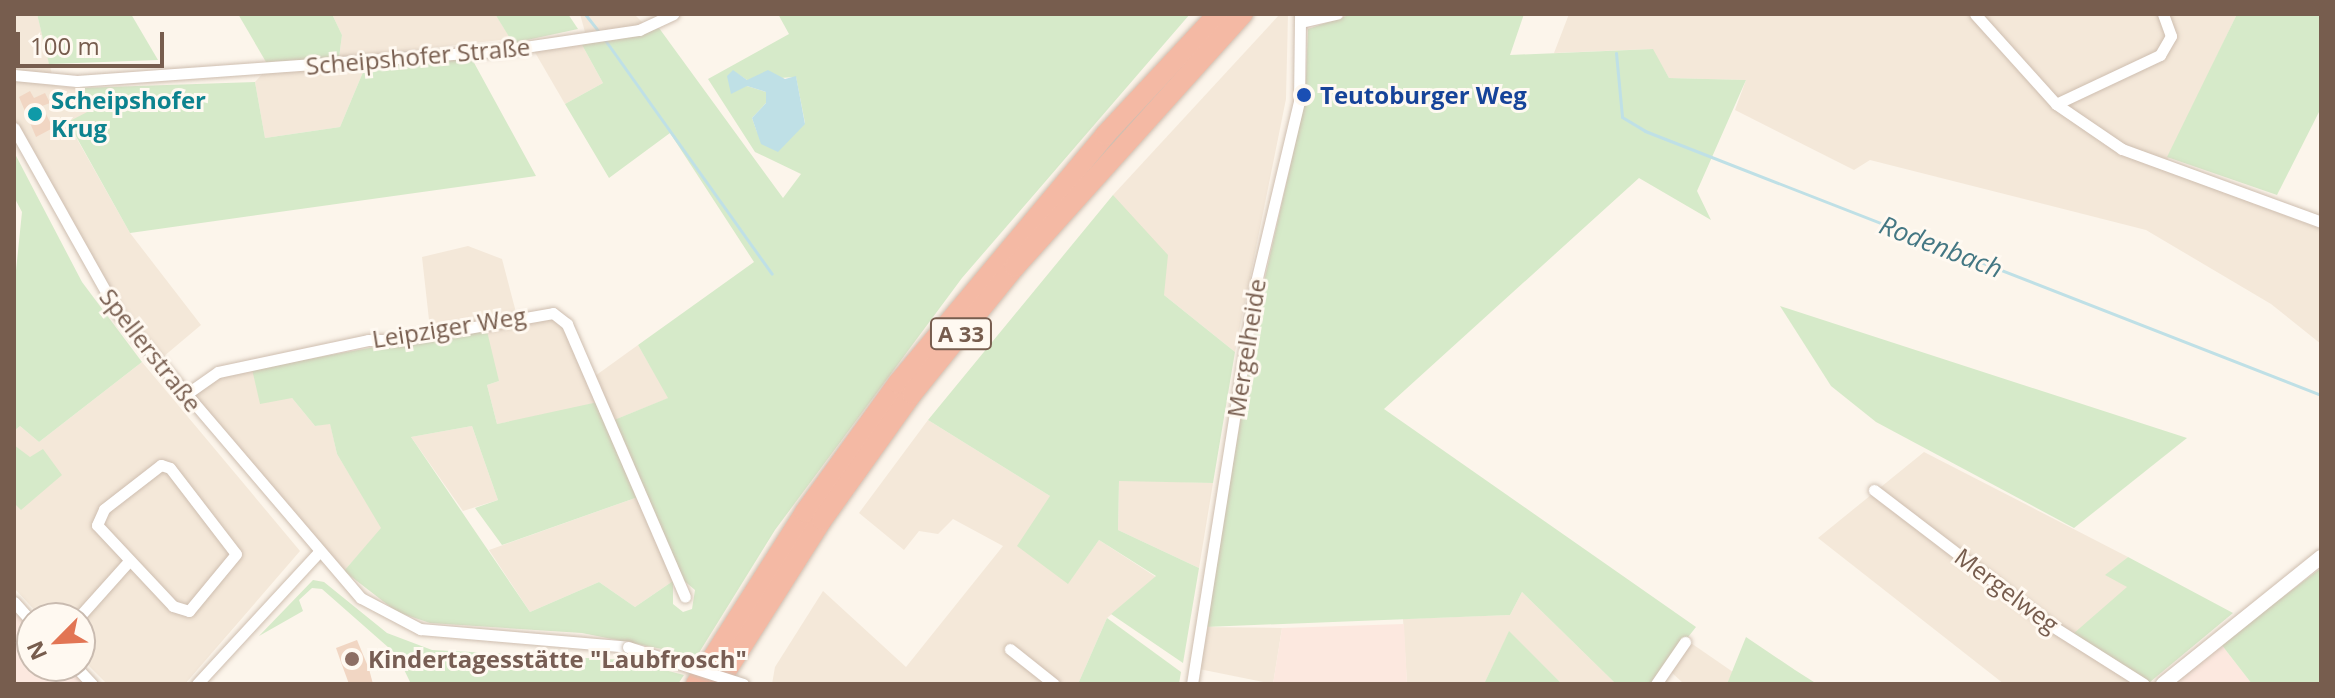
<!DOCTYPE html>
<meta charset="utf-8">
<style>
body{margin:0}
#map{position:relative;width:2335px;height:698px;overflow:hidden;background:#fcf5eb;font-family:"Open Sans",sans-serif}
div>[style]{position:absolute}
[style*='--x']{left:calc(var(--x)*1px);top:calc(var(--y)*1px);width:calc(var(--w)*1px);rotate:calc(var(--a)*1deg)}
.residential>*{inset:0;background:#f4e8d9}
.commercial>*{inset:0;background:#fce8df}
.green>*{inset:0;background:#d6eac9}
.water>*{inset:0;background:#bfe0e6}
.stream>*{height:3px;margin:-1.5px;padding:0 1.5px;transform-origin:1.5px;border-radius:1.5px;background:#bfe0e6}
.building>*{inset:0;background:#f1d6c3}
.roads{filter:drop-shadow(0 0 2px #cebeb0) drop-shadow(0 0 2px #cebeb0)}
.street>*{height:11px;margin:-5.5px;padding:0 5.5px;transform-origin:5.5px;border-radius:5.5px;background:#fff}
.secondary>*{height:14px;margin:-7px;padding:0 7px;transform-origin:7px;border-radius:7px;background:#fff}
.highway>*{height:20px;margin:-10px;padding:0 10px;transform-origin:10px;border-radius:10px;background:#f4b9a4}
.bridges{filter:drop-shadow(0 0 2px #cebeb0) drop-shadow(0 0 2px #cebeb0)}
.street-bridge>*{height:11px;margin:-5.5px;padding:0 5.5px;transform-origin:5.5px;border-radius:5.5px;background:#fff}
.dots>*{width:22px;height:22px;translate:-50% -50%;box-sizing:border-box;border:4px solid #fff9f1;border-radius:50%}
span{translate:-50% -50%;white-space:nowrap;text-align:center;line-height:1.15;-webkit-text-stroke:6px #fff9f1;paint-order:stroke}
.shield-label span{padding:2px 6px;background:#fff9f1;border:2px solid;border-radius:6px;-webkit-text-stroke-width:0}
.shield-label{font-size:22px;color:#775d4e;font-weight:700}
.street-label{font-size:24px;color:#775d4e}
.transit-label{font-size:24px;color:#164399;font-weight:700}
.left{translate:0 -50%;text-align:left}
.culture-label{font-size:24px;color:#0d838f;font-weight:700}
.education-label{font-size:24px;color:#785e54;font-weight:700}
.water-label{font-size:26px;color:#447783;font-style:italic}
.frame{position:absolute;inset:0;border:16px solid #775d4e;pointer-events:none}
.north{position:absolute;left:16px;top:602px;width:80px;height:80px;box-sizing:border-box;background:#fff9f1;border:2px solid #c9bbb0;border-radius:50%;rotate:246deg;font-size:22px;font-weight:700;line-height:32px;text-align:center;color:#775d4e}
.north::after{content:'';display:block;margin:auto;width:28px;height:36px;background:#e27554;clip-path:polygon(50% 0,100% 100%,50% 72%,0 100%)}
.scale{position:absolute;left:16px;top:32px;width:148px;height:36px;box-sizing:border-box;border:4px solid #775d4e;border-top:0;padding-left:10px;font-size:24px;line-height:28px;white-space:nowrap;color:#775d4e;-webkit-text-stroke:6px #fff9f1;paint-order:stroke}
</style>
<div id="map">
<div class="residential">
<div style="clip-path:polygon(14px 14px,37px 14px,55px 86px,79px 88px,91px 111px,68px 123px,130px 233px,201px 325px,163px 357px,123px 312px,14px 119px)"></div>
<div style="clip-path:polygon(332px 14px,495px 14px,511px 39px,339px 58px,342px 35px)"></div>
<div style="clip-path:polygon(580px 14px,634px 14px,645px 25px,585px 32px)"></div>
<div style="clip-path:polygon(1280px 14px,1288px 14px,1286px 99px,1235px 352px,1164px 295px,1113px 195px)"></div>
<div style="clip-path:polygon(1569px 14px,2237px 14px,2163px 169px,2321px 229px,2321px 344px,2271px 304px,2146px 230px,1870px 160px,1854px 170px,1735px 110px,1746px 80px,1669px 78px,1652px 49px,1554px 53px)"></div>
<div style="clip-path:polygon(581px 43px,603px 83px,565px 104px,533px 49px)"></div>
<div style="clip-path:polygon(366px 65px,340px 127px,265px 138px,255px 82px,264px 72px)"></div>
<div style="clip-path:polygon(468px 246px,502px 259px,518px 320px,555px 318px,595px 376px,638px 345px,669px 398px,614px 420px,534px 417px,497px 424px,487px 385px,499px 381px,431px 338px,422px 257px)"></div>
<div style="clip-path:polygon(142px 362px,300px 551px,185px 684px,107px 684px,80px 657px,80px 618px,42px 618px,14px 588px,14px 431px,20px 426px,39px 442px)"></div>
<div style="clip-path:polygon(252px 369px,292px 398px,315px 426px,330px 423px,337px 454px,382px 528px,344px 571px,193px 393px,214px 377px)"></div>
<div style="clip-path:polygon(928px 420px,1050px 496px,1068px 583px,1099px 540px,1156px 577px,1107px 618px,1078px 684px,772px 684px,775px 667px,823px 591px,906px 667px,1003px 546px,953px 519px,938px 534px,919px 531px,904px 550px,859px 513px)"></div>
<div style="clip-path:polygon(472px 426px,498px 500px,463px 511px,411px 437px)"></div>
<div style="clip-path:polygon(1924px 452px,2128px 557px,2106px 575px,2128px 587px,2074px 634px,2150px 682px,2004px 684px,1818px 538px)"></div>
<div style="clip-path:polygon(1119px 480px,1213px 483px,1199px 568px,1118px 530px)"></div>
<div style="clip-path:polygon(638px 497px,673px 581px,635px 607px,599px 582px,530px 612px,489px 550px)"></div>
<div style="clip-path:polygon(1522px 592px,1616px 684px,1562px 684px,1509px 632px,1484px 684px,1407px 684px,1403px 619px,1510px 615px)"></div>
<div style="clip-path:polygon(1205px 627px,1282px 628px,1273px 684px,1199px 669px)"></div>
<div style="clip-path:polygon(1688px 641px,1733px 672px,1727px 684px,1684px 684px,1669px 670px)"></div>
</div>
<div class="commercial">
<div style="clip-path:polygon(14px 611px,32px 631px,32px 666px,67px 666px,86px 684px,14px 684px)"></div>
<div style="clip-path:polygon(1404px 624px,1407px 684px,1273px 684px,1282px 628px)"></div>
<div style="clip-path:polygon(2221px 644px,2252px 684px,2173px 684px)"></div>
</div>
<div class="green">
<div style="clip-path:polygon(37px 14px,131px 14px,158px 60px,49px 64px)"></div>
<div style="clip-path:polygon(238px 14px,332px 14px,342px 35px,339px 58px,266px 62px)"></div>
<div style="clip-path:polygon(495px 14px,568px 14px,578px 29px,513px 43px)"></div>
<div style="clip-path:polygon(evenodd,778px 14px,1190px 14px,962px 278px,775px 530px,697px 656px,582px 633px,430px 623px,397px 612px,344px 571px,381px 528px,337px 454px,330px 424px,315px 426px,292px 398px,260px 404px,252px 369px,486px 327px,499px 381px,487px 385px,497px 424px,598px 402px,638px 497px,502px 545px,475px 508px,498px 500px,472px 426px,411px 437px,530px 612px,599px 582px,635px 607px,673px 581px,673px 604px,683px 612px,692px 609px,695px 590px,682px 579px,614px 420px,668px 398px,638px 345px,754px 262px,670px 133px,609px 178px,565px 104px,603px 83px,581px 43px,659px 28px,783px 198px,801px 174px,755px 152px,708px 79px,789px 34px,778px 14px,733px 71px,747px 80px,796px 77px,805px 123px,782px 145px,757px 132px,752px 118px,766px 103px,766px 92px,747px 86px,733px 71px)"></div>
<div style="clip-path:polygon(1352px 14px,1524px 14px,1510px 55px,1653px 49px,1669px 78px,1746px 80px,1697px 191px,1711px 220px,1639px 178px,1384px 409px,1696px 627px,1651px 684px,1616px 684px,1522px 592px,1510px 615px,1205px 627px,1264px 282px,1305px 101px,1308px 29px)"></div>
<div style="clip-path:polygon(2237px 14px,2321px 14px,2321px 108px,2277px 195px,2167px 157px)"></div>
<div style="clip-path:polygon(472px 59px,536px 176px,130px 233px,68px 122px,91px 110px,79px 88px,255px 82px,265px 138px,340px 127px,366px 65px)"></div>
<div style="clip-path:polygon(14px 152px,82px 282px,142px 362px,39px 442px,20px 426px,14px 431px,14px 290px,22px 212px,14px 197px)"></div>
<div style="clip-path:polygon(1113px 195px,1168px 255px,1164px 295px,1235px 352px,1213px 483px,1119px 481px,1118px 530px,1199px 568px,1183px 663px,1111px 614px,1156px 576px,1099px 540px,1068px 584px,1017px 546px,1050px 496px,928px 420px)"></div>
<div style="clip-path:polygon(1780px 306px,2187px 438px,2074px 528px,1876px 422px,1831px 386px)"></div>
<div style="clip-path:polygon(14px 445px,30px 457px,43px 449px,62px 475px,21px 510px,14px 503px)"></div>
<div style="clip-path:polygon(2128px 557px,2233px 613px,2150px 682px,2073px 634px,2127px 587px,2105px 575px)"></div>
<div style="clip-path:polygon(2321px 568px,2321px 684px,2252px 684px,2221px 644px)"></div>
<div style="clip-path:polygon(313px 580px,324px 582px,387px 633px,432px 650px,626px 660px,684px 675px,678px 684px,411px 684px,397px 655px,322px 589px,312px 588px,299px 600px,303px 611px,259px 636px)"></div>
<div style="clip-path:polygon(1107px 618px,1181px 672px,1179px 684px,1078px 684px)"></div>
<div style="clip-path:polygon(1509px 631px,1562px 684px,1484px 684px)"></div>
<div style="clip-path:polygon(1746px 637px,1795px 670px,1817px 684px,1727px 684px)"></div>
</div>
<div class="water">
<div style="clip-path:polygon(733px 70px,747px 80px,768px 70px,785px 79px,796px 76px,805px 124px,778px 152px,761px 144px,752px 118px,766px 103px,766px 92px,747px 86px,731px 94px,727px 76px)"></div>
</div>
<div class="stream">
<div style="--x:585;--y:14;--w:23;--a:52"></div>
<div style="--x:605;--y:40;--w:287;--a:54.5"></div>
<div style="--x:1616;--y:53;--w:64;--a:84.6"></div>
<div style="--x:1622;--y:117;--w:27;--a:31"></div>
<div style="--x:1645;--y:131;--w:726;--a:21.33"></div>
</div>
<div class="building">
<div style="clip-path:polygon(30px 91px,34px 98px,45px 93px,50px 103px,42px 106px,53px 128px,36px 137px,19px 97px)"></div>
<div style="clip-path:polygon(357px 640px,369px 669px,373px 684px,349px 684px,342px 665px,336px 648px)"></div>
</div>
<div class="roads">
<div class="street">
<div style="--x:1975;--y:14;--w:121;--a:48"></div>
<div style="--x:2056;--y:104;--w:80;--a:34.3"></div>
<div style="--x:2122;--y:149;--w:212;--a:20.1"></div>
<div style="--x:1301;--y:22;--w:37;--a:-13"></div>
<div style="--x:14;--y:75;--w:63;--a:5.4"></div>
<div style="--x:77;--y:81;--w:422;--a:-4.1"></div>
<div style="--x:498;--y:51;--w:143;--a:-8.5"></div>
<div style="--x:639;--y:30;--w:38;--a:-25"></div>
<div style="--x:2056;--y:104;--w:115;--a:-25.2"></div>
<div style="--x:2160;--y:55;--w:22;--a:-60"></div>
<div style="--x:2171;--y:36;--w:23;--a:-110"></div>
<div style="--x:14;--y:128;--w:214;--a:60.7"></div>
<div style="--x:119;--y:315;--w:372;--a:49.5"></div>
<div style="--x:361;--y:598;--w:67;--a:27.7"></div>
<div style="--x:420;--y:629;--w:209;--a:4.9"></div>
<div style="--x:185;--y:395;--w:40;--a:-34.9"></div>
<div style="--x:218;--y:372;--w:153;--a:-12"></div>
<div style="--x:368;--y:340;--w:32;--a:0"></div>
<div style="--x:400;--y:340;--w:155;--a:-10"></div>
<div style="--x:553;--y:313;--w:18;--a:38"></div>
<div style="--x:567;--y:324;--w:297;--a:66.6"></div>
<div style="--x:161;--y:465;--w:9;--a:18"></div>
<div style="--x:170;--y:468;--w:108;--a:52.5"></div>
<div style="--x:236;--y:554;--w:74;--a:129.5"></div>
<div style="--x:189;--y:611;--w:17;--a:-163"></div>
<div style="--x:173;--y:606;--w:111;--a:-133.2"></div>
<div style="--x:97;--y:525;--w:17;--a:-66"></div>
<div style="--x:104;--y:509;--w:72;--a:-37.7"></div>
<div style="--x:1874;--y:490;--w:220;--a:37.4"></div>
<div style="--x:2049;--y:624;--w:112;--a:32.3"></div>
<div style="--x:14;--y:602;--w:27;--a:48"></div>
<div style="--x:78;--y:618;--w:76;--a:-48.2"></div>
<div style="--x:1010;--y:649;--w:56;--a:38.5"></div>
<div style="--x:75;--y:666;--w:25;--a:47"></div>
<div style="--x:197;--y:684;--w:178;--a:-47.3"></div>
<div style="--x:1192;--y:684;--w:407;--a:-81"></div>
<div style="--x:1256;--y:282;--w:186;--a:-76.6"></div>
<div style="--x:1299;--y:101;--w:87;--a:-89.3"></div>
<div style="--x:1656;--y:684;--w:51;--a:-55.4"></div>
</div>
<div class="secondary">
<div style="--x:2163;--y:684;--w:203;--a:-38.8"></div>
</div>
<div class="highway">
<div style="--x:696;--y:684;--w:204;--a:-57.6"></div>
<div style="--x:805;--y:512;--w:159;--a:-54.2"></div>
<div style="--x:898;--y:383;--w:323;--a:-50.1"></div>
<div style="--x:1105;--y:135;--w:166;--a:-47"></div>
<div style="--x:718;--y:684;--w:194;--a:-57.6"></div>
<div style="--x:822;--y:520;--w:155;--a:-54.5"></div>
<div style="--x:912;--y:394;--w:164;--a:-51"></div>
<div style="--x:1015;--y:267;--w:341;--a:-48"></div>
</div>
</div>
<div class="bridges">
<div class="street-bridge">
<div style="--x:628;--y:647;--w:121;--a:17.8"></div>
</div>
</div>
<div class="dots">
<div style="left:1304px;top:95px;background:#1a4fb4"></div>
<div style="left:35px;top:114px;background:#0f9aa8"></div>
<div style="left:352px;top:659px;background:#8d6e63"></div>
</div>
<div class="shield-label">
<span style="left:961px;top:334px">A 33</span>
</div>
<div class="street-label">
<span style="left:418px;top:56px;rotate:-5deg">Scheipshofer Straße</span>
<span style="left:449px;top:327px;rotate:-9deg">Leipziger Weg</span>
<span style="left:1246px;top:348px;rotate:-81deg">Mergelheide</span>
<span style="left:151px;top:350px;rotate:52deg">Spellerstraße</span>
<span style="left:2007px;top:590px;rotate:37deg">Mergelweg</span>
</div>
<div class="transit-label">
<span class="left" style="left:1320px;top:95px">Teutoburger Weg</span>
</div>
<div class="culture-label">
<span class="left" style="left:51px;top:114px">Scheipshofer<br>Krug</span>
</div>
<div class="education-label">
<span class="left" style="left:368px;top:659px">Kindertagesstätte "Laubfrosch"</span>
</div>
<div class="water-label">
<span style="left:1941px;top:247px;rotate:21deg">Rodenbach</span>
</div>
<div class="frame"></div>
<div class="north">N</div>
<div class="scale">100 m</div>
</div>
